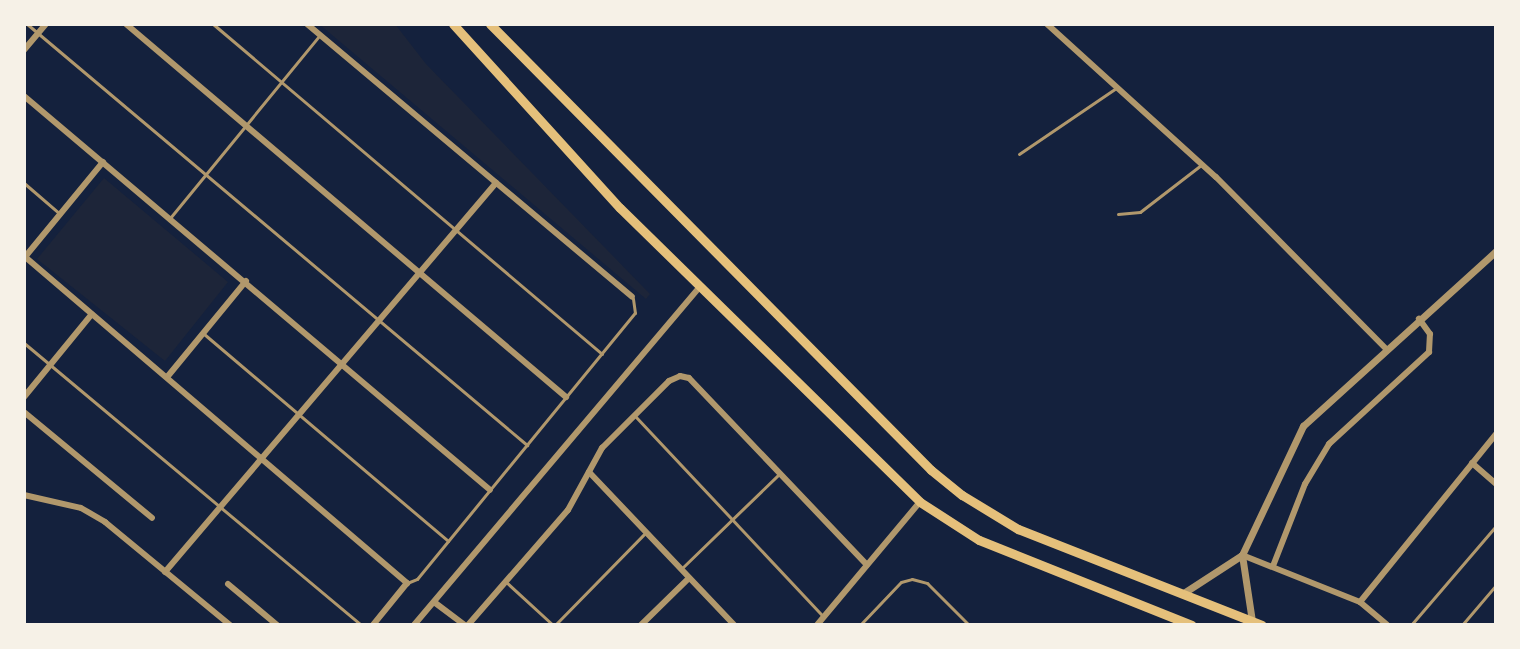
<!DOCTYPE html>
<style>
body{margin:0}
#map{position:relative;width:1520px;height:649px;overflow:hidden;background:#14213d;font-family:"Fira Sans",sans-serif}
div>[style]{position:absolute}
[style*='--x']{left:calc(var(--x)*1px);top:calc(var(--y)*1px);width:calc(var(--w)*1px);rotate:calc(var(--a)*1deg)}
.green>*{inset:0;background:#1d2539}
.service>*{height:3px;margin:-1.5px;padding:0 1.5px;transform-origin:1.5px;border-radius:1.5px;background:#b1986c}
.minor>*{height:6px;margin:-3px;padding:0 3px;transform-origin:3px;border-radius:3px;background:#b1986c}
.tertiary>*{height:7px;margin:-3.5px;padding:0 3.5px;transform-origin:3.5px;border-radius:3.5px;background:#b1986c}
.primary>*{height:9px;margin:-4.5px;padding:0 4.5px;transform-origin:4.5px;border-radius:4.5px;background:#e5c07b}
span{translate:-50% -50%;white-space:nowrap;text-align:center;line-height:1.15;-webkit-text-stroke:8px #f6f1e7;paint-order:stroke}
.frame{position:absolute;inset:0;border:26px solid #f6f1e7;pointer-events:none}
</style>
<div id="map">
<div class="green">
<div style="clip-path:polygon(319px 24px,395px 24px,426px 64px,650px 294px,646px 299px)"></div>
<div style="clip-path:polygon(104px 178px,228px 282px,165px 361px,37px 259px)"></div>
</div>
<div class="service">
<div style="--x:27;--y:24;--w:654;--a:40.1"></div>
<div style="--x:213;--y:24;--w:510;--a:40.31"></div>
<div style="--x:1019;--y:154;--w:117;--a:-34.2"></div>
<div style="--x:24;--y:183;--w:48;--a:40.7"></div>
<div style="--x:1118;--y:214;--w:22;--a:-5"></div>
<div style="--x:1140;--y:212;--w:77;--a:-37.6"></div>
<div style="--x:170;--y:218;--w:237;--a:-50.7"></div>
<div style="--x:204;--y:334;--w:320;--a:40.3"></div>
<div style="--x:24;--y:343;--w:439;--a:39.9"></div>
<div style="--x:635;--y:416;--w:276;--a:46.8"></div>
<div style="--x:681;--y:569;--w:136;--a:-44.1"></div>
<div style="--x:506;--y:582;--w:64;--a:42.5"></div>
<div style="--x:407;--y:583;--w:11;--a:-22"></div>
<div style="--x:417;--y:579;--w:344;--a:-50.7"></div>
<div style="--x:635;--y:313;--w:15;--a:-98"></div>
<div style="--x:555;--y:625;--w:130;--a:-45.6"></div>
<div style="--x:860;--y:625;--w:59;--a:-46.4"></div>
<div style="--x:901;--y:582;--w:11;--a:-15"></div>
<div style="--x:912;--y:579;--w:16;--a:15"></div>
<div style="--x:927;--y:583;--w:59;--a:45"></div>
<div style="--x:1411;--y:625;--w:130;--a:-49.4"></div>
<div style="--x:1462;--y:625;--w:52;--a:-49.6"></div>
</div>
<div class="minor">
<div style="--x:126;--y:24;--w:577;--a:40.29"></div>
<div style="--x:307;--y:24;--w:424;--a:40"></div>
<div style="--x:1047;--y:24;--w:228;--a:42.2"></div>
<div style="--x:1216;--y:177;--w:242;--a:45.3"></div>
<div style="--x:24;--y:50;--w:34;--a:-50"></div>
<div style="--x:24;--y:96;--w:610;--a:40.21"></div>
<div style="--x:24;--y:256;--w:504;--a:40.49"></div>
<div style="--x:407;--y:583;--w:54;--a:129"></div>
<div style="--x:25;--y:257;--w:123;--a:-50.6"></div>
<div style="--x:168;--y:376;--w:123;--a:-50.6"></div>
<div style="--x:24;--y:397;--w:107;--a:-50.7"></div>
<div style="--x:24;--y:412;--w:166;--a:39.6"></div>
<div style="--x:1472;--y:463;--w:32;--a:41"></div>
<div style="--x:589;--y:472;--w:211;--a:46.5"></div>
<div style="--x:24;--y:495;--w:58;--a:12.8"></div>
<div style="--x:81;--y:508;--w:28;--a:30"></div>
<div style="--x:105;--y:522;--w:162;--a:39.5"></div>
<div style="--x:1242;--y:555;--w:127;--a:21.7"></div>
<div style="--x:1360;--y:602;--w:35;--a:40"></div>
<div style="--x:1273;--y:566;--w:88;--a:-68.7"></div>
<div style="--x:1305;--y:484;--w:47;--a:-59"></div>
<div style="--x:1329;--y:444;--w:136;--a:-42.6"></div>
<div style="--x:1429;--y:352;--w:18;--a:-87"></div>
<div style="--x:1430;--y:334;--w:19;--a:-126"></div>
<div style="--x:165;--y:572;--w:511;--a:-49.61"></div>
<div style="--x:228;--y:584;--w:64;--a:39.9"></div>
<div style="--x:434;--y:602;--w:39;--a:37"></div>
<div style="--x:1360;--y:602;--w:216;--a:-51"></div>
<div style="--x:414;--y:625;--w:444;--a:-49.8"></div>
<div style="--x:468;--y:625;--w:152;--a:-49"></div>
<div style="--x:568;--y:510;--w:71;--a:-61.3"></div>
<div style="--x:602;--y:448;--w:95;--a:-45"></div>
<div style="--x:669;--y:381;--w:12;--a:-24"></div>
<div style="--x:680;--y:376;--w:9;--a:13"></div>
<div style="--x:689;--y:378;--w:258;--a:46.4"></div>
<div style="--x:641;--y:625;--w:67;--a:-44.4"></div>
<div style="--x:817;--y:625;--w:160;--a:-50.1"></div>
</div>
<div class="tertiary">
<div style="--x:1242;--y:555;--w:67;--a:81.4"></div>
<div style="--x:1182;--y:594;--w:72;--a:-33"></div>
<div style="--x:1242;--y:555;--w:143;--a:-64.7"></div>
<div style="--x:1303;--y:426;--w:261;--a:-42.2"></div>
</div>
<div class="primary">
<div style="--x:453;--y:24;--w:248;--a:47.8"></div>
<div style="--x:620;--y:208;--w:420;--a:44.4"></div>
<div style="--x:920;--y:502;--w:70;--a:32.8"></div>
<div style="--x:979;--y:540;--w:229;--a:21.8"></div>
<div style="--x:490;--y:24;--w:627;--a:45.32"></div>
<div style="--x:931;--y:470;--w:40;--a:39"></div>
<div style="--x:962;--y:495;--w:66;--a:31.3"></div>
<div style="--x:1018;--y:529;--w:262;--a:21.5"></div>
</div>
<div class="frame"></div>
</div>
